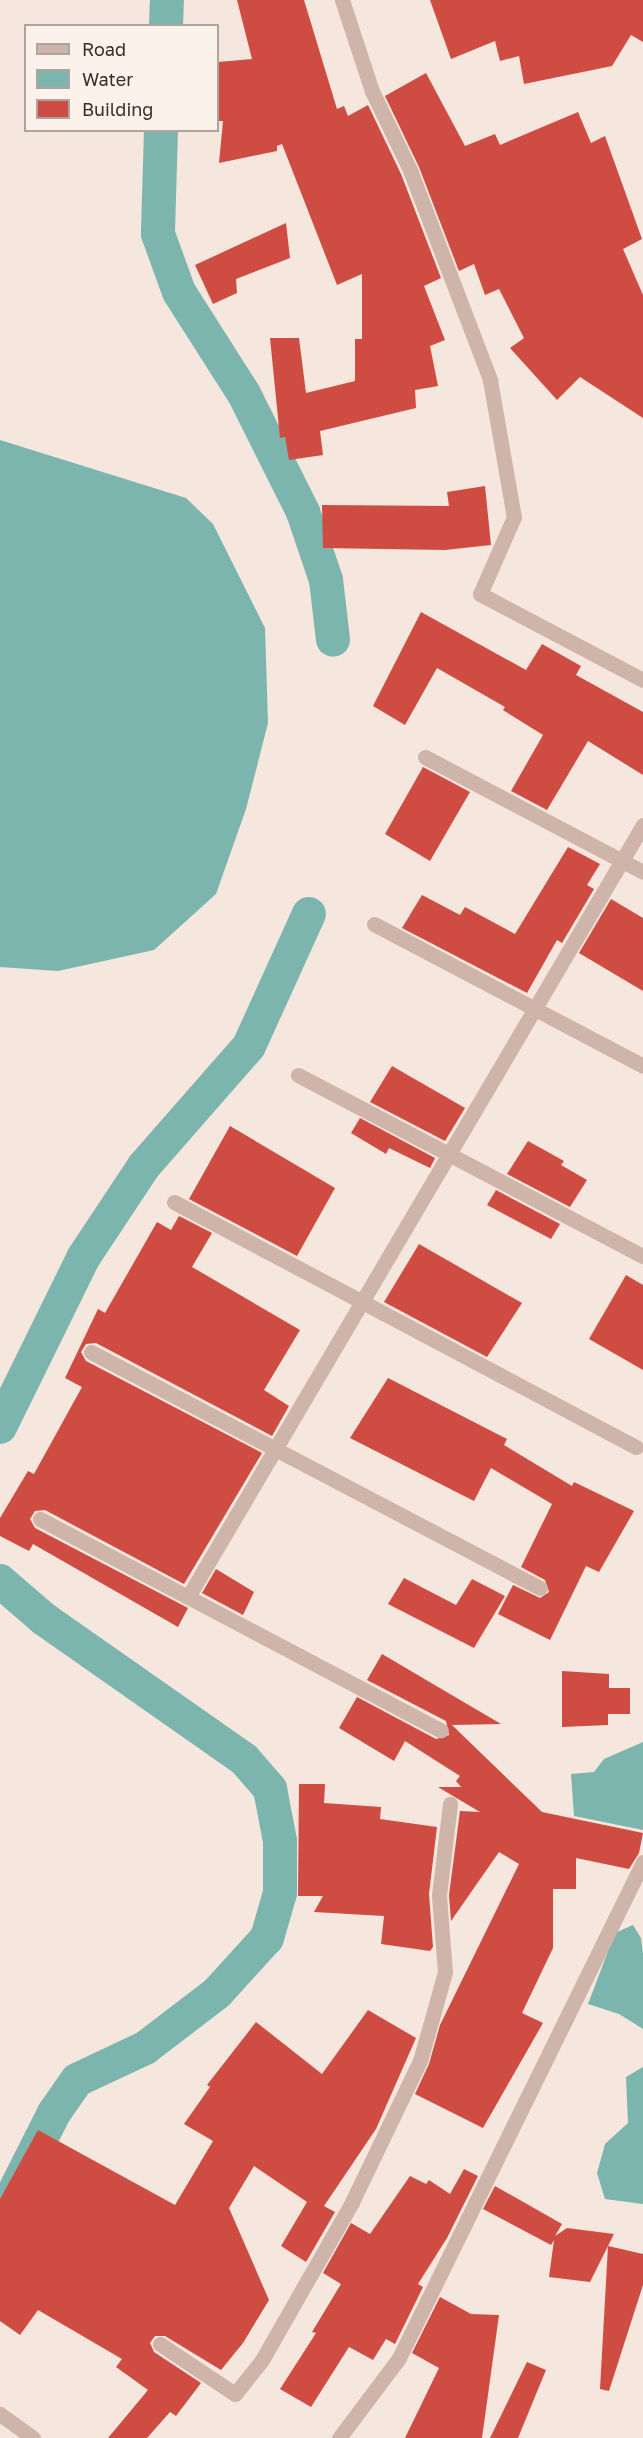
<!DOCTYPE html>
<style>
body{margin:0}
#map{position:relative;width:643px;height:2438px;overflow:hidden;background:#f5e6de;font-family:"Golos Text",sans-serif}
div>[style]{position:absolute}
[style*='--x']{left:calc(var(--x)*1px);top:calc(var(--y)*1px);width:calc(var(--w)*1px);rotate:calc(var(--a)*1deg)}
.water>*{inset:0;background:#7bb5ad}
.canal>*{height:34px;margin:-17px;padding:0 17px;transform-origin:17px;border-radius:17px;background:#7bb5ad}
.building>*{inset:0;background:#cf4c42}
.minor>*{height:15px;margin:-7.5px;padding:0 7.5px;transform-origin:7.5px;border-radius:7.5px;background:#ceb4a9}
.tertiary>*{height:15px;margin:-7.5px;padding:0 7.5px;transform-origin:7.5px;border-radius:7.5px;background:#ceb4a9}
span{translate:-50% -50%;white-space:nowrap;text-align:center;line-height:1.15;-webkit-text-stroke:6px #fcf2ec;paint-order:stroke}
.legend{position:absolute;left:24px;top:24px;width:195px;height:108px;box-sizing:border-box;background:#fcf2ec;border:2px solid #afa39e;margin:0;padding:8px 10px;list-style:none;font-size:18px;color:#3b2c29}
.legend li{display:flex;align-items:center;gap:12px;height:30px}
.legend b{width:30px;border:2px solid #afa39e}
</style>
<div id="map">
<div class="water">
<div style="clip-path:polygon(0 440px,186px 498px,213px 524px,265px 628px,268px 723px,246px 809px,216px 894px,154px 950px,58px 971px,0 967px)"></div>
<div style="clip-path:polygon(643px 1742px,643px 1830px,574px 1816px,571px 1774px,594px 1772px,604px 1759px)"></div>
<div style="clip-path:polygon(633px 1925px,641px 1938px,643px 1954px,643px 2029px,619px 2014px,588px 2004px,615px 1933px)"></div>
<div style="clip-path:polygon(643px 2067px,643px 2204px,605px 2199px,597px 2173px,605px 2144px,628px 2123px,626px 2077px)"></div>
</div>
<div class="canal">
<div style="--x:166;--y:26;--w:26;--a:-88"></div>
<div style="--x:161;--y:130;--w:104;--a:91.7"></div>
<div style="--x:158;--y:234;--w:62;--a:70.1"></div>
<div style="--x:179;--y:292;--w:121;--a:57.5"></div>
<div style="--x:244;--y:394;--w:132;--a:63.4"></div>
<div style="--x:303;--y:512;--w:72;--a:71.3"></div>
<div style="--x:326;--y:580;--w:60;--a:83.3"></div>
<div style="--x:0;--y:1427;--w:188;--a:-63.8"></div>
<div style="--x:83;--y:1258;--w:110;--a:-56.5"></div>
<div style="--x:144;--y:1166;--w:159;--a:-48.8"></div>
<div style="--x:249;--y:1046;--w:145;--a:-65.6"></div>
<div style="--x:0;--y:1581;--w:58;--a:40.8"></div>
<div style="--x:44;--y:1619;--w:244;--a:35"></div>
<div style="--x:244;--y:1759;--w:40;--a:49"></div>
<div style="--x:270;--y:1789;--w:53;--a:79.1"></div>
<div style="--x:280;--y:1841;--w:52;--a:90"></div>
<div style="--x:280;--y:1893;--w:47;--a:106.1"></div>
<div style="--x:267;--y:1938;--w:74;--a:132.3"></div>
<div style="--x:217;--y:1993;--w:91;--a:142.6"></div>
<div style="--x:145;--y:2048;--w:75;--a:154.8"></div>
<div style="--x:77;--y:2080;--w:40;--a:124.9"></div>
<div style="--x:54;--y:2113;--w:120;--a:116.8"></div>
</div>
<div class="building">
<div style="clip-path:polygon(237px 0,304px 0,337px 109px,344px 106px,348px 116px,368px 105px,401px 174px,441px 278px,424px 286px,445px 340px,430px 346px,438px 386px,415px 390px,416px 408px,320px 431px,323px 455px,289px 460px,285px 437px,280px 438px,270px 338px,299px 338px,306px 393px,355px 381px,355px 339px,362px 339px,362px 274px,337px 285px,282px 144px,277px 146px,277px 151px,219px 163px,223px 121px,218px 121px,218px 62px,252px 59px)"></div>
<div style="clip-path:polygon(430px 0,643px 0,643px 42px,631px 35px,612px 66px,524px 84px,519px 56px,500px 61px,495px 41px,451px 59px)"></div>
<div style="clip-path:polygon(426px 73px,465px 146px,495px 134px,500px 145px,578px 112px,591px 143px,605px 136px,642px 239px,623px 249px,643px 295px,643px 418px,580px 377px,557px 400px,510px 348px,524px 338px,499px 289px,485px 295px,474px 264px,459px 271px,419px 167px,385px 96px)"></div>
<div style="clip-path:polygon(286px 223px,290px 258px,236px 279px,237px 293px,213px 304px,195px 265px)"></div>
<div style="clip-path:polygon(485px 486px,491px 545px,445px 550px,323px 548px,322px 505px,449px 506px,447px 492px)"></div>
<div style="clip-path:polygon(421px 612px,526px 670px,542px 644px,581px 666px,576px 675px,643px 712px,643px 775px,588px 741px,547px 810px,511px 791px,543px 735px,503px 710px,505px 707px,437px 668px,405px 725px,373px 706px)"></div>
<div style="clip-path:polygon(423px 767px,470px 792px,430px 861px,385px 834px)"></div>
<div style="clip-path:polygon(568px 847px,600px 864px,587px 885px,594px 889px,562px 943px,557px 940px,527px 993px,402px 928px,422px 895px,460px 915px,465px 907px,515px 934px)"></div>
<div style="clip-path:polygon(611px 899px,643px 918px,643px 991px,579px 953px)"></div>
<div style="clip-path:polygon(392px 1066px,465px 1108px,445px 1141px,370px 1102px)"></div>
<div style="clip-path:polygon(360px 1118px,435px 1158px,430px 1168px,389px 1148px,386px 1154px,351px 1133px)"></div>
<div style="clip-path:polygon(230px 1126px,335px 1188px,297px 1256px,189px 1199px)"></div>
<div style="clip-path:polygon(528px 1141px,564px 1161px,561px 1165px,587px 1180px,570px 1207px,507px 1174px)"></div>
<div style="clip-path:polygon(496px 1190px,560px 1224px,551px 1239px,487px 1205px)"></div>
<div style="clip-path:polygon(179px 1216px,212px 1233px,192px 1267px,300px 1330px,264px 1390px,289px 1406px,272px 1436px,96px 1343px,86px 1344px,81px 1352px,86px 1361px,262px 1453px,184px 1584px,45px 1510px,35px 1511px,30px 1519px,35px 1528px,188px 1608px,178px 1627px,33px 1544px,29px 1551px,0 1536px,0 1518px,28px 1471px,34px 1474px,82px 1387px,65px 1378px,98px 1309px,105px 1313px,157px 1222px,171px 1230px)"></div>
<div style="clip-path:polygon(419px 1244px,522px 1303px,487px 1357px,384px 1302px)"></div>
<div style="clip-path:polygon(626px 1275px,643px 1285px,643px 1370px,589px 1339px)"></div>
<div style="clip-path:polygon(388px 1378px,507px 1439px,504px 1445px,572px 1486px,574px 1482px,634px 1511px,599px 1572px,586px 1566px,550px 1640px,498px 1614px,513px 1585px,540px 1598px,549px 1592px,545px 1580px,521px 1567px,552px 1504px,491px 1468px,474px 1501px,350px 1438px)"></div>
<div style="clip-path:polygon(216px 1569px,254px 1592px,243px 1615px,202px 1593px)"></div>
<div style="clip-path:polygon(404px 1578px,456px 1605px,472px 1579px,505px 1596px,474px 1648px,388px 1604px)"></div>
<div style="clip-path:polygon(382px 1654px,501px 1724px,452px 1725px,542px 1812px,643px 1833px,639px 1853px,629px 1869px,576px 1858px,576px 1889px,553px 1889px,553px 1948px,522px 2013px,543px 2023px,483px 2128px,415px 2094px,429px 2064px,440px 2025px,519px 1864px,499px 1852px,451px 1921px,449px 1895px,460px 1811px,480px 1812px,438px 1787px,461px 1787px,456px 1781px,460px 1776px,405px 1741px,394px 1761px,339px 1728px,357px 1697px,436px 1739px,449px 1735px,446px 1721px,367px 1680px)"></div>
<div style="clip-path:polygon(562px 1671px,609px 1674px,609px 1688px,630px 1688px,630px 1714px,608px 1714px,608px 1725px,562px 1727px)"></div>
<div style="clip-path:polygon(299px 1784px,325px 1784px,324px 1803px,381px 1807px,380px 1819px,437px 1827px,429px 1894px,433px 1947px,430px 1951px,381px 1944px,384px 1916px,314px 1912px,323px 1896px,298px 1896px)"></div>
<div style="clip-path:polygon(368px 2010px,416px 2038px,376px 2129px,324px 2206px,335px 2212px,306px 2262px,281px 2246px,307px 2202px,254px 2166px,229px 2208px,269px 2300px,243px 2343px,221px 2370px,165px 2336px,155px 2336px,150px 2343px,154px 2352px,201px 2383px,176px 2416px,170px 2412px,147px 2438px,108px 2438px,148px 2390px,116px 2367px,122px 2359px,38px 2310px,20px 2335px,0 2321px,0 2199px,38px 2130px,175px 2205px,213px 2141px,184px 2124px,210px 2087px,207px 2085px,256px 2022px,322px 2074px)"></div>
<div style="clip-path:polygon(464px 2169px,478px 2176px,447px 2238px,418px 2284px,423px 2287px,395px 2344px,386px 2339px,373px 2360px,349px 2347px,311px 2407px,280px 2389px,316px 2333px,312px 2332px,341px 2284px,323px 2273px,351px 2223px,370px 2234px,410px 2176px,426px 2184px,429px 2180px,450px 2194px)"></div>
<div style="clip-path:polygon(495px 2186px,562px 2224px,555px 2236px,567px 2228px,614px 2234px,590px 2282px,549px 2277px,554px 2240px,551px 2245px,483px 2209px)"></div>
<div style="clip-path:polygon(608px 2246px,643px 2254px,643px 2285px,609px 2391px,600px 2389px)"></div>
<div style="clip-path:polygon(440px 2297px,471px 2314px,499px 2315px,482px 2438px,405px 2438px,439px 2368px,412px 2353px)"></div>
<div style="clip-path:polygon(527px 2362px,546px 2370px,518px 2438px,490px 2438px)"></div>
</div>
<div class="minor">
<div style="--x:342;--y:0;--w:96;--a:71.8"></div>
<div style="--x:372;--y:91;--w:88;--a:64.3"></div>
<div style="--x:410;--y:170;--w:225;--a:69.1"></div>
<div style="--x:490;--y:380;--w:139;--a:80.1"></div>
<div style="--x:514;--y:517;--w:84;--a:113.8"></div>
<div style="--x:480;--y:594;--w:184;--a:27.8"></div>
<div style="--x:425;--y:757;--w:246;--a:27.8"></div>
<div style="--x:374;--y:924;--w:304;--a:27.8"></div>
<div style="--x:298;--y:1075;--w:390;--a:27.7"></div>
<div style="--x:174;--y:1202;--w:523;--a:27.94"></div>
<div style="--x:91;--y:1352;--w:507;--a:27.73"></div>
<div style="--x:40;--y:1519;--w:453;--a:27.8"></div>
<div style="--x:188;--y:1597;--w:896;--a:-59.49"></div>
<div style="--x:160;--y:2344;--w:90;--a:33.7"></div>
<div style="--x:235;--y:2394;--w:43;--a:-51.5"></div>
<div style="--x:262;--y:2360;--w:182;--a:-60.3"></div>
<div style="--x:352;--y:2202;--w:157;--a:-64.3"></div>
<div style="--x:420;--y:2061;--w:92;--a:-74.3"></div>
<div style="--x:445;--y:1972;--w:77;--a:-94.5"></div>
<div style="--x:439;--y:1895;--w:92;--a:-83.1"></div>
<div style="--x:339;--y:2438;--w:100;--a:-53.1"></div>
<div style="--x:399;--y:2358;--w:553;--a:-63.81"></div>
</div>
<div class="tertiary">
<div style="--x:0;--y:2414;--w:41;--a:36"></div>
</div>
<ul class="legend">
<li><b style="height:8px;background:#ceb4a9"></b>Road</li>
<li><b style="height:16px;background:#7bb5ad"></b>Water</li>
<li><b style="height:16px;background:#cf4c42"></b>Building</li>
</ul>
</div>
